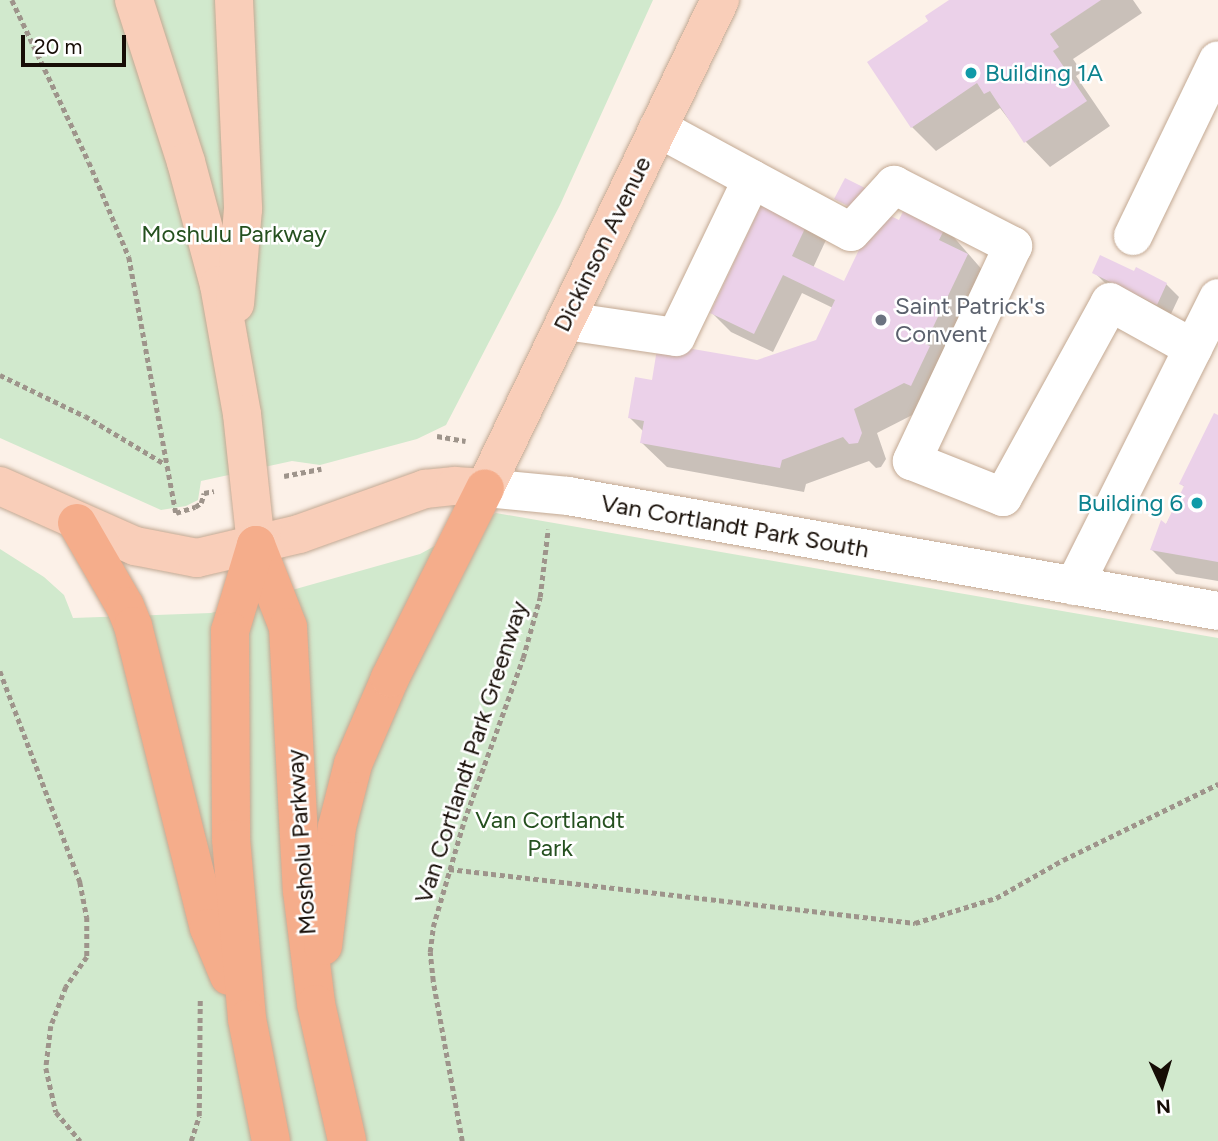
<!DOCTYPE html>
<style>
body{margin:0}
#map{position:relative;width:1218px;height:1141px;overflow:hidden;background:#fcf1e8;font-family:Figtree,sans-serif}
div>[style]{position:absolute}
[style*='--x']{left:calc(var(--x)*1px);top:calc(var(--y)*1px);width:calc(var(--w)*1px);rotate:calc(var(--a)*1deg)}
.green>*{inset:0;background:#d1e9cd}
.shadow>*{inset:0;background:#0003}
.building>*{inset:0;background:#ebd1e9}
.path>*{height:4.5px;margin-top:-2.25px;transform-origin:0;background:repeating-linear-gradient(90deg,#9e948b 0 5px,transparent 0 8.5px)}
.roads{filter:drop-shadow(0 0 2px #c3a993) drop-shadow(0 0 2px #c3a993)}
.minor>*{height:38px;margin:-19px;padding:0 19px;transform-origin:19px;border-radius:19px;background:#fff}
.major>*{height:38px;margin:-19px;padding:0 19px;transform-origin:19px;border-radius:19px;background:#f9ceb9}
.highway>*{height:38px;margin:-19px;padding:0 19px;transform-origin:19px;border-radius:19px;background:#f5ad8b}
.dots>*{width:19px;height:19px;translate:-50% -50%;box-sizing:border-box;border:4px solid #fff;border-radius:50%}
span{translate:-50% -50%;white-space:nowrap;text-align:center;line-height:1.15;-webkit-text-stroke:5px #fff;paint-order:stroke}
.culture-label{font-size:24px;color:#0d838f}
.left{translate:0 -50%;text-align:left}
.right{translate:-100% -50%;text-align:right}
.park-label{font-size:24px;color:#25501f}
.street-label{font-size:24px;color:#160d06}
.worship-label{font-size:24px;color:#5b616d}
.north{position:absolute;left:1127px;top:1050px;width:70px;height:70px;-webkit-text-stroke:5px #fff;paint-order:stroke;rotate:176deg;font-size:19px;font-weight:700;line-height:28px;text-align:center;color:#160d06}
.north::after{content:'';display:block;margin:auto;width:24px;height:32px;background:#160d06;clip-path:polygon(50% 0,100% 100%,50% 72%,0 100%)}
.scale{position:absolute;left:21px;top:35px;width:105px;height:32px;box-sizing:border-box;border:4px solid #160d06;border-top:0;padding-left:9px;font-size:21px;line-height:24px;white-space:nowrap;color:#160d06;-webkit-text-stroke:5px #fff;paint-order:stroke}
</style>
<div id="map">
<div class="green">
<div style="clip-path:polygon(0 0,653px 0,560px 205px,446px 425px,417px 439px,320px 465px,292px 461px,201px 481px,198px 500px,186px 506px,161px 510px,0 438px)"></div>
<div style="clip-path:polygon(496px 513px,1218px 638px,1218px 1141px,0 1141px,0 549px,44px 577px,64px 595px,73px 618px,211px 613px,420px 554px)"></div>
</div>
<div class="shadow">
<div style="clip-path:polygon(952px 0,1133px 0,1142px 13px,1073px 59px,1082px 72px,1076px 76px,1110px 126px,1050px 167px,1026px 142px,1000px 108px,936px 151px,912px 127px,931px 22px)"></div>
<div style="clip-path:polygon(765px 201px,826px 240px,813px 268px,844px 284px,900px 223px,945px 227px,991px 280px,930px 406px,877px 433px,886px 459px,881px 467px,876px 468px,869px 461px,806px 484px,804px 492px,667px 467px,642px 443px,644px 432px,630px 418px,653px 382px,757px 362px,817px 341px,833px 308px,802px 293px,773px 352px,731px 332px,712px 313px)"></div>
<div style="clip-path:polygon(1094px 272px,1134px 274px,1166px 284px,1179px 297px,1170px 316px,1107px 285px)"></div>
<div style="clip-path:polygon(1218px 417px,1218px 581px,1176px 574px,1152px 550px,1186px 488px,1181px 484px)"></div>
</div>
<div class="building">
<div style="clip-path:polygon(949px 0,1101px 0,1050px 34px,1059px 47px,1053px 51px,1087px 101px,1024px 143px,990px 91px,984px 94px,977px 83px,911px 128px,867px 62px,928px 21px,925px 16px)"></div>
<div style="clip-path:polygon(845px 178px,869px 190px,858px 211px,834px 199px)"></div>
<div style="clip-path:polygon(764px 199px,809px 220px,792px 256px,844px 281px,878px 210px,899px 220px,905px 207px,946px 226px,939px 240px,968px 254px,925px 344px,930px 346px,911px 386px,904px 383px,854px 409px,862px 433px,858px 443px,849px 444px,843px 437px,782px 460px,780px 468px,640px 443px,644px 421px,628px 418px,635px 377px,652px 380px,658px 343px,757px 360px,816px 340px,835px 300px,783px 275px,754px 334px,710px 313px)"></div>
<div style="clip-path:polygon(1100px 255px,1134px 271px,1136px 267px,1167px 283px,1157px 305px,1092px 273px)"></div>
<div style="clip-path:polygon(1214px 413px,1218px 415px,1218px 562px,1150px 550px,1161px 520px,1166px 524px,1184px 486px,1179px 484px)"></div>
</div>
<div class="path">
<div style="--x:12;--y:0;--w:179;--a:64.6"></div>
<div style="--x:89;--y:162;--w:103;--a:67.2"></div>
<div style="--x:129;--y:257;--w:260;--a:79.6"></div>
<div style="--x:176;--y:513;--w:20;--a:-18"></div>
<div style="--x:195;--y:507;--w:7;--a:-34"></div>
<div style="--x:201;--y:503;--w:10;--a:-73"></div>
<div style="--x:204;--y:493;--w:10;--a:-11"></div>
<div style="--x:0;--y:375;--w:94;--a:25.8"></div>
<div style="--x:85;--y:416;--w:93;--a:31"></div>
<div style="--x:437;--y:436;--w:29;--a:10"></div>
<div style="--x:284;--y:476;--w:38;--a:-11"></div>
<div style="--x:0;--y:671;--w:226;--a:69.2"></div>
<div style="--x:80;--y:882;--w:36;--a:79"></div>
<div style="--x:87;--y:917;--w:40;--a:90"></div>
<div style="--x:87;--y:957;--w:37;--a:125"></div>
<div style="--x:66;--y:987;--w:42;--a:111"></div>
<div style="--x:51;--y:1026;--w:42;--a:96.8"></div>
<div style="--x:46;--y:1068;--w:45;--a:77.2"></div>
<div style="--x:56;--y:1112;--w:38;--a:50"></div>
<div style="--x:449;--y:869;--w:469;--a:6.6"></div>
<div style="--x:915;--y:923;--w:85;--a:-17.2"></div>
<div style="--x:996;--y:898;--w:77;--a:-29.6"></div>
<div style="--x:1063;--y:860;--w:173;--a:-26.1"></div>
<div style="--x:191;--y:1141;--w:26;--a:-72"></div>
<div style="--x:199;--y:1116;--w:118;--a:-89.5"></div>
<div style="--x:462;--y:1141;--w:163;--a:-100.3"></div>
<div style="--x:433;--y:981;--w:29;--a:-96"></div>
<div style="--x:430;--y:952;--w:25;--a:-83"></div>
<div style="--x:433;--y:927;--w:110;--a:-73.7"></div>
<div style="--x:464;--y:821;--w:173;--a:-70.1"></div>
<div style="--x:523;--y:658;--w:63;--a:-74.4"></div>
<div style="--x:540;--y:597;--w:68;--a:-83.3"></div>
</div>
<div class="roads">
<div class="minor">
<div style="--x:752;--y:179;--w:112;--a:28.2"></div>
<div style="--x:851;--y:232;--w:64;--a:-47.5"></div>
<div style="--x:894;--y:185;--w:134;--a:27.1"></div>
<div style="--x:1013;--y:246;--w:238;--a:115.2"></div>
<div style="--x:912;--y:461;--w:98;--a:21.6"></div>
<div style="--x:1003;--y:497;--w:222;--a:-61.2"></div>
<div style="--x:1110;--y:302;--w:95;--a:29"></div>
<div style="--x:1133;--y:236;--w:195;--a:-64.2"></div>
<div style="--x:566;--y:321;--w:111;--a:8.3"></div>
<div style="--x:676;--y:337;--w:175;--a:-64.3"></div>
<div style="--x:752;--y:179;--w:107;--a:-151.5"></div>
<div style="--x:485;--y:488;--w:83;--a:5.5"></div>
<div style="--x:568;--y:496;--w:660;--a:10.03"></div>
<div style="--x:1074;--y:586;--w:322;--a:-63.4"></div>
</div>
<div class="major">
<div style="--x:134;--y:0;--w:170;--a:72.2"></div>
<div style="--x:186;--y:162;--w:127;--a:75"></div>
<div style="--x:219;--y:285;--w:131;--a:79.9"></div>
<div style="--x:242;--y:414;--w:132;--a:83.9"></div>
<div style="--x:234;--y:0;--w:209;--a:87.5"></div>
<div style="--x:243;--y:209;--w:95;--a:94.8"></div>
<div style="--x:0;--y:486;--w:148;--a:24"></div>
<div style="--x:135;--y:546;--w:63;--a:11"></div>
<div style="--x:197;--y:558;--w:105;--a:-13.2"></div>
<div style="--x:299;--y:534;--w:134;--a:-19.7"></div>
<div style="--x:425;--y:489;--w:30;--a:-6"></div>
<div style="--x:455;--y:486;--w:30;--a:4"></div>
<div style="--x:485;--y:488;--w:542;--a:-64.29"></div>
</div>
<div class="highway">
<div style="--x:77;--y:523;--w:96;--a:60"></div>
<div style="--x:125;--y:606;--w:22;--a:68"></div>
<div style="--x:133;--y:626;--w:311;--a:75.9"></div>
<div style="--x:209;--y:928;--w:52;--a:67.4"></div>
<div style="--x:256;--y:545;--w:88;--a:68.7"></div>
<div style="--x:288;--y:627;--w:264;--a:87"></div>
<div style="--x:302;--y:891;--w:114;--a:82.9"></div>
<div style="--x:316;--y:1004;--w:140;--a:77.2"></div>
<div style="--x:256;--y:545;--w:90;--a:106.8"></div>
<div style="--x:230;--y:631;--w:208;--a:89.7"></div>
<div style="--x:231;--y:839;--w:181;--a:84.9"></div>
<div style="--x:247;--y:1019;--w:124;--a:78.9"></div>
<div style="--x:323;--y:946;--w:120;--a:-83.3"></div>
<div style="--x:337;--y:827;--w:65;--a:-75.7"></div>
<div style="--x:353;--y:764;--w:94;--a:-66.7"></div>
<div style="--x:390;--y:678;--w:212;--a:-63.4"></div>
</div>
</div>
<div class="dots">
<div style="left:971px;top:73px;background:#0f9aa8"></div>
<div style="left:881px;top:320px;background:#6b7280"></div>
<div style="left:1197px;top:503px;background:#0f9aa8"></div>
</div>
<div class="culture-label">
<span class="left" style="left:985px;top:73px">Building 1A</span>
<span class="right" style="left:1183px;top:503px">Building 6</span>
</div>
<div class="park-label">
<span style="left:234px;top:234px">Moshulu Parkway</span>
<span style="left:550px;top:834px">Van Cortlandt<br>Park</span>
</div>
<div class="street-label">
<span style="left:602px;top:244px;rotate:-64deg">Dickinson Avenue</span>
<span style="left:735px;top:526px;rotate:10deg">Van Cortlandt Park South</span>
<span style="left:471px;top:752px;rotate:-72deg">Van Cortlandt Park Greenway</span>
<span style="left:301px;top:842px;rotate:-94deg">Mosholu Parkway</span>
</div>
<div class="worship-label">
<span class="left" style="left:895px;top:320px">Saint Patrick's<br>Convent</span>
</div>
<div class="north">N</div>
<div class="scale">20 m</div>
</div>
